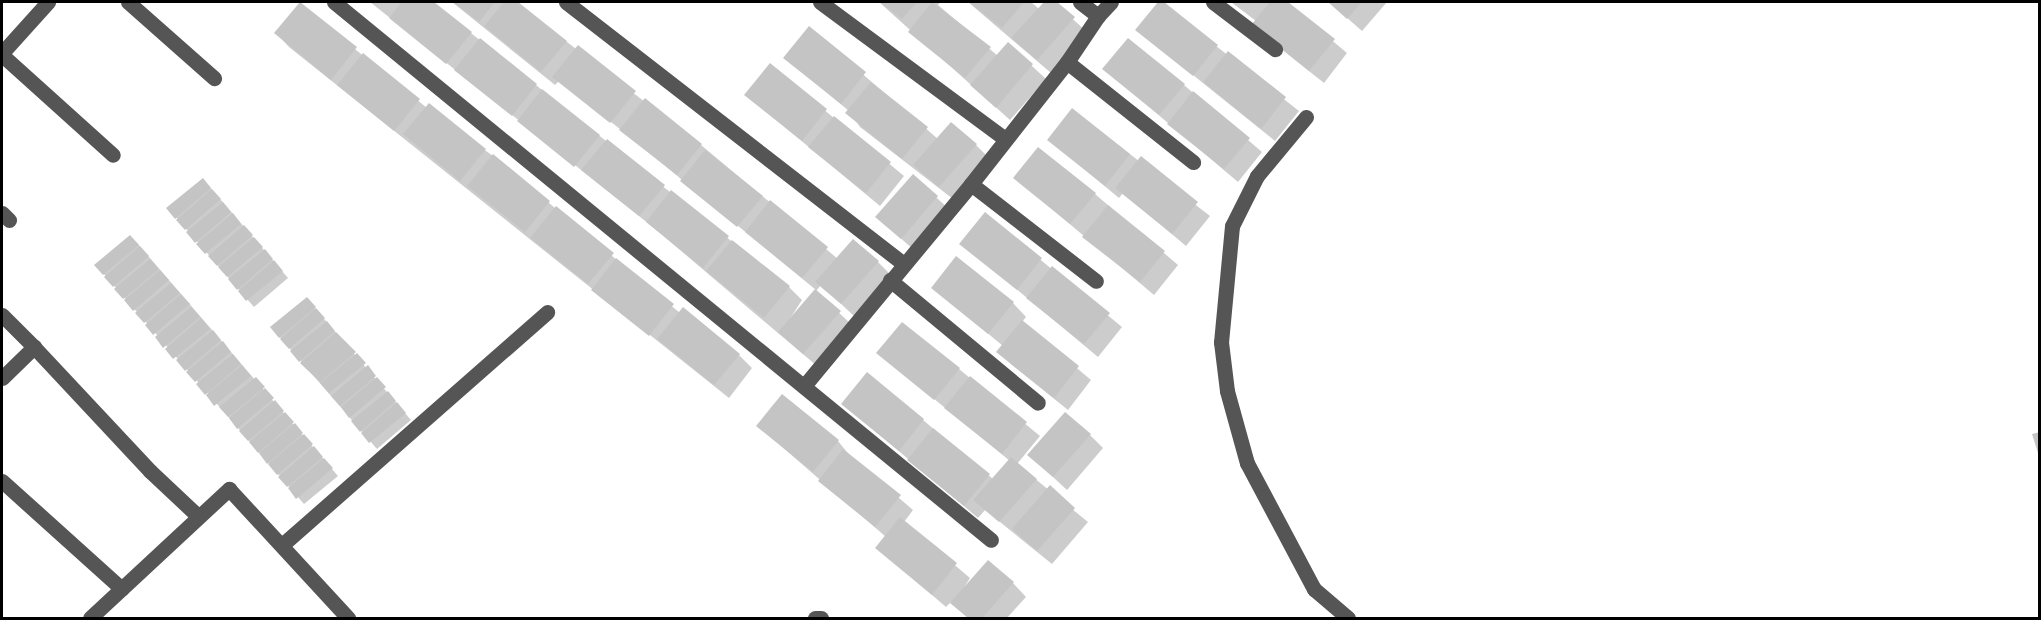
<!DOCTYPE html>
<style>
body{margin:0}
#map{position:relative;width:2041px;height:620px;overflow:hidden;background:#fff;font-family:Commissioner,sans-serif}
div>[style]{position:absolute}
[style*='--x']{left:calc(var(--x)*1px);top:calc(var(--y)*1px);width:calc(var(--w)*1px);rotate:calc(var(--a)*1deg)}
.shadow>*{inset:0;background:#0003}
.building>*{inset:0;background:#c4c4c4}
.minor>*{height:15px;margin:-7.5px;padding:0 7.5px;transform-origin:7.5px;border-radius:7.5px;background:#555}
span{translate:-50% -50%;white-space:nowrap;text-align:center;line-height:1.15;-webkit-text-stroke:4.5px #fff;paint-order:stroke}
.frame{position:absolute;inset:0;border:3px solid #000;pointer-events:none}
</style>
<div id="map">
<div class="shadow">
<div style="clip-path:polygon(370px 2px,432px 2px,789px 287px,802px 300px,784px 328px,816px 290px,625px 133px,559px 81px,555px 85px,452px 2px,515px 2px,701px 145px,838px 259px,878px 262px,891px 275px,855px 317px,821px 285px,816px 291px,853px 326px,817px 366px,654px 228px)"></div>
<div style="clip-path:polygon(879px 2px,940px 2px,938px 5px,998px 56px,1008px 44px,1046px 79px,1010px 120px)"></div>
<div style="clip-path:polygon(968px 2px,1031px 2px,1039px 9px,1046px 2px,1054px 2px,1087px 32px,1051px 73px)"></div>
<div style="clip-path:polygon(1160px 2px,1299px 111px,1275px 141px,1137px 30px)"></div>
<div style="clip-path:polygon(1231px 2px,1286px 2px,1347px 53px,1324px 83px,1267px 38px,1256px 21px)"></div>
<div style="clip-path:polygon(1329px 2px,1387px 2px,1362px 31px)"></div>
<div style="clip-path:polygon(300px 4px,427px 108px,493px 156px,680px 313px,739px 355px,752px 368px,729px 398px,289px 47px,276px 33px)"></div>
<div style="clip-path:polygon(809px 28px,938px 139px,976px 145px,989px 158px,953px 199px,860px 127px,849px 111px,785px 58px)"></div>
<div style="clip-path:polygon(770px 65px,904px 176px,880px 206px,746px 95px)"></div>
<div style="clip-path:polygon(1104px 69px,1184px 85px,1262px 152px,1238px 182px)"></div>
<div style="clip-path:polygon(1073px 110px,1210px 216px,1186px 246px,1123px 193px,1119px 198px,1049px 140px)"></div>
<div style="clip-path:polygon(913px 176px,951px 211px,915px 251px,877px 217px)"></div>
<div style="clip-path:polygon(1015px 178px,1095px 194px,1178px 265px,1154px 295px)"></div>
<div style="clip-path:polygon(209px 186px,288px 278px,254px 307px,168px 208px)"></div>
<div style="clip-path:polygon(985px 214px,1122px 327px,1098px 357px,961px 243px)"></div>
<div style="clip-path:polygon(137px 243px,338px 476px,304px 504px,96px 265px)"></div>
<div style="clip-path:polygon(933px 288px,1013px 303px,1026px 317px,1022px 322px,1091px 380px,1068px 410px,1012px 365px,998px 352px,1003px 346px)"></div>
<div style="clip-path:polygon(313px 306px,411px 420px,377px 449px,272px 328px)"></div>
<div style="clip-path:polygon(878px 353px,959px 369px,1040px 436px,1017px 464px,1088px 522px,1052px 564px,985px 510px,978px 518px,843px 404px,923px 420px,993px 479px,1010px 461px)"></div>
<div style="clip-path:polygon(758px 426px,838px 441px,850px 456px,913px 510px,904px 522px,970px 578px,960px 594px,1013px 583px,1026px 597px,1007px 618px,968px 618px,951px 602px,946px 607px,877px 548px,886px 537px)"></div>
<div style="clip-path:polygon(1090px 435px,1103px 448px,1067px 490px,1029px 455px)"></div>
</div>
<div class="building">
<div style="clip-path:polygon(300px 2px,357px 47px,331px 80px,274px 33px)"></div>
<div style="clip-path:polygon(402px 2px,434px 2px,472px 32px,446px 64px,389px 18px)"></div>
<div style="clip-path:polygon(453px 2px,495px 2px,479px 22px)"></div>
<div style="clip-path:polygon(504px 2px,518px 2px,567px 41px,541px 72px,484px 26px)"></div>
<div style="clip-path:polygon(880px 2px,917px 2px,902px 19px)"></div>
<div style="clip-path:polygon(932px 2px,991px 47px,965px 78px,908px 32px)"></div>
<div style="clip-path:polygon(969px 2px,1024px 2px,1002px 28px)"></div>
<div style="clip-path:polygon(1044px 2px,1057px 2px,1075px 17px,1037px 60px,1011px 38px)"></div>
<div style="clip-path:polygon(1158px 2px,1164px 2px,1218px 45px,1193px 76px,1135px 30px)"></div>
<div style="clip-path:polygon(1270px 2px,1288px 2px,1335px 39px,1309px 71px,1252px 24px)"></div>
<div style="clip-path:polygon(1328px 2px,1362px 2px,1347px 19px)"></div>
<div style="clip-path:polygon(809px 26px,866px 72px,841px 104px,783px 58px)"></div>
<div style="clip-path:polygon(480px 38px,537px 84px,512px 116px,454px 70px)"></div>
<div style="clip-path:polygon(1128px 38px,1185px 84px,1159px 115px,1102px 69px)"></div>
<div style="clip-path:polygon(1008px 42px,1033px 64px,996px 108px,970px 85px)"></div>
<div style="clip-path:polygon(578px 45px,636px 91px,610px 123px,552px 77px)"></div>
<div style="clip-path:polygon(1228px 51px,1286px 97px,1261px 129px,1203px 82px)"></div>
<div style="clip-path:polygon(363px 53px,420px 99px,394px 131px,337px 85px)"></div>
<div style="clip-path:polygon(770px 63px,827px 109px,802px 141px,744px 95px)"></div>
<div style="clip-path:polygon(871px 82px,928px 127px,902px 159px,845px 113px)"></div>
<div style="clip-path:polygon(542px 89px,600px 135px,574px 167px,517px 121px)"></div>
<div style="clip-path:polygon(1193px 91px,1250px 138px,1224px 169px,1167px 124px)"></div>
<div style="clip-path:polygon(645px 98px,702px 144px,677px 175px,619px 130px)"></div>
<div style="clip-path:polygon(429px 103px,486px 149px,460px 181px,403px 134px)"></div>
<div style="clip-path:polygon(1072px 108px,1130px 154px,1105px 186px,1047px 140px)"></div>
<div style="clip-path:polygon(834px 116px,891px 162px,866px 193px,808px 147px)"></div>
<div style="clip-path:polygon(951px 122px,977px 144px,939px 187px,913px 165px)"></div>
<div style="clip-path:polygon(607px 139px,665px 185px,639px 216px,581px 170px)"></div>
<div style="clip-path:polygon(1038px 147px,1096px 193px,1070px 224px,1013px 178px)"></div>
<div style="clip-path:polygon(705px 150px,763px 196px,737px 227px,680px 181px)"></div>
<div style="clip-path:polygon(493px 154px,550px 201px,525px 232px,467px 186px)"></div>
<div style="clip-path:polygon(1141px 156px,1198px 202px,1172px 234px,1115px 188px)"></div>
<div style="clip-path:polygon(913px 174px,938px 196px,901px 239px,875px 217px)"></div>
<div style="clip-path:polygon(203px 178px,211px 188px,175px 219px,166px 208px)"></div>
<div style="clip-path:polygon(212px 189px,221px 199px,185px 230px,176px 220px)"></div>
<div style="clip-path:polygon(671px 190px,729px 236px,703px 268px,646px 222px)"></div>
<div style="clip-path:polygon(770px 200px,828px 247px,802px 278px,745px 232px)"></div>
<div style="clip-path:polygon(223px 202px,231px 212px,195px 243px,186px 232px)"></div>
<div style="clip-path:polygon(1108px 205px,1165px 251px,1140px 282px,1082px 237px)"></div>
<div style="clip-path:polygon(556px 206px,614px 253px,588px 284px,530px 238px)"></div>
<div style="clip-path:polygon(985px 212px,1042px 258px,1017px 290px,959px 244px)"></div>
<div style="clip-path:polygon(233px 213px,241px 224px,205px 254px,196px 244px)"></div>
<div style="clip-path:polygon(244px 225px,253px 235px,217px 266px,208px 256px)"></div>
<div style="clip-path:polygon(130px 235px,139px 245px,103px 275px,94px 265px)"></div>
<div style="clip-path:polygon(254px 237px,263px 247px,227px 277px,218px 267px)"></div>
<div style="clip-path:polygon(853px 239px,879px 261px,841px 304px,815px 282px)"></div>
<div style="clip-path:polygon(732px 240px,790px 286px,764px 318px,706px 271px)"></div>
<div style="clip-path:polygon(140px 246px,149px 256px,113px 287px,104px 277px)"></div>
<div style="clip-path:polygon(265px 249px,273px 259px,237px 290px,228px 279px)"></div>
<div style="clip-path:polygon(956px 256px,1014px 302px,988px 334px,931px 288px)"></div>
<div style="clip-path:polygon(616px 258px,674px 304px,649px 336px,591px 290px)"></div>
<div style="clip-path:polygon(150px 259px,159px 269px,123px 299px,114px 289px)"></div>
<div style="clip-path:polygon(274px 260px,283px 271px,246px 301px,238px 291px)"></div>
<div style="clip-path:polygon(1052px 266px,1110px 313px,1084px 344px,1026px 298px)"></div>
<div style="clip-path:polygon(160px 270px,169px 280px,133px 311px,124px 300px)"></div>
<div style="clip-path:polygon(171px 283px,180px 293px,144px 323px,135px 313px)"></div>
<div style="clip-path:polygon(815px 289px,841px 311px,803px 354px,778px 332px)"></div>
<div style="clip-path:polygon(181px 294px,190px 304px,153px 335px,145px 325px)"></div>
<div style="clip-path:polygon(307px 297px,316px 307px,279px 338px,270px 327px)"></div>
<div style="clip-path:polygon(191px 307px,200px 317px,163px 348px,155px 337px)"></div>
<div style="clip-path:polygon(683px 307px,740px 354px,714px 385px,657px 339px)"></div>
<div style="clip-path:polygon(316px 308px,325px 318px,289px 349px,280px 339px)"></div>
<div style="clip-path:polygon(201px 318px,210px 329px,173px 359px,165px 349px)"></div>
<div style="clip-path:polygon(1022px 320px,1079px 366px,1054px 398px,996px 352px)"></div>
<div style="clip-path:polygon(327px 321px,335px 331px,299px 362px,290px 351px)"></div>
<div style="clip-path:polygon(902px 322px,960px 368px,934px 400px,876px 353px)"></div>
<div style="clip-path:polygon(213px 330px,221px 340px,185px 371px,176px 360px)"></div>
<div style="clip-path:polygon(336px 332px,356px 352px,320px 382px,300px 363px)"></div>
<div style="clip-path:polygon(223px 341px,231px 352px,195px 382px,186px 372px)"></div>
<div style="clip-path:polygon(357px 353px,366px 363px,329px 393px,320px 383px)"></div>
<div style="clip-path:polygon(233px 354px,241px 364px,205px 395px,196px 384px)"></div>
<div style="clip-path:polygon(242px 365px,251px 376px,214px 406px,206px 395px)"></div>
<div style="clip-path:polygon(368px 365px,376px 376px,340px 406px,331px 396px)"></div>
<div style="clip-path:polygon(867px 372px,924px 419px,899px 451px,841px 404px)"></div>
<div style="clip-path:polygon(970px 376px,1027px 422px,1002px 454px,944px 408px)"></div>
<div style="clip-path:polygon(256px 377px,265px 387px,228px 417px,219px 407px)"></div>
<div style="clip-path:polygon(377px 377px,386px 387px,349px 418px,341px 407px)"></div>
<div style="clip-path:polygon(265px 388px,274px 398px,237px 429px,229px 418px)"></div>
<div style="clip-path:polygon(388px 391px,396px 401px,360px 432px,351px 421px)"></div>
<div style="clip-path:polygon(782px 394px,839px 440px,813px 472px,756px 426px)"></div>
<div style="clip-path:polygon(275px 400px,284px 411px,248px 441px,239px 431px)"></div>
<div style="clip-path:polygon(397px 402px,406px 413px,369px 443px,361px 433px)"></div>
<div style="clip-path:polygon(285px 412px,294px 422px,258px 453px,249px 442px)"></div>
<div style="clip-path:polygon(1065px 412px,1091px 434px,1053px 477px,1027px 455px)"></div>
<div style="clip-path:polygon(295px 423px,303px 433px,267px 464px,259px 453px)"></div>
<div style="clip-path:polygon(933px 428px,990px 474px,964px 506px,907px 460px)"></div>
<div style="clip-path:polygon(2040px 432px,2040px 456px,2039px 456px,2032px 434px)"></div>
<div style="clip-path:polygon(304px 434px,313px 444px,277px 475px,268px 464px)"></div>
<div style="clip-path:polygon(314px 446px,323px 457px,287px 487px,278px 477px)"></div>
<div style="clip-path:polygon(843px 449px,901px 495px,875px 527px,818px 481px)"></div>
<div style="clip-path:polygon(1011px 457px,1037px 479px,999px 522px,973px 500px)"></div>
<div style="clip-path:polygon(324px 458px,333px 468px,296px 499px,288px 488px)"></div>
<div style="clip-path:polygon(1050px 485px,1075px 508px,1037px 551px,1012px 529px)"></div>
<div style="clip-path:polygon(900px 517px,957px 563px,932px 595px,875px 548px)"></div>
<div style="clip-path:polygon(988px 560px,1014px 582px,982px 618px,968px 618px,950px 603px)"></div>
</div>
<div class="minor">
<div style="--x:128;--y:2;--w:115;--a:41.5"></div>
<div style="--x:334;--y:2;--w:849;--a:39.31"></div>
<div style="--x:566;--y:2;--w:426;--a:37.8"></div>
<div style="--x:820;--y:2;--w:230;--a:36.5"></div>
<div style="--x:1080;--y:2;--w:23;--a:38"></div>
<div style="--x:1098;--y:16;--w:19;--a:-47"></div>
<div style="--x:1213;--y:2;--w:78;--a:37.2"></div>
<div style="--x:2;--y:53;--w:69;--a:-48"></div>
<div style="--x:2;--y:55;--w:149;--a:42"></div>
<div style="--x:1067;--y:62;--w:161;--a:38.4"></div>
<div style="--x:1306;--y:117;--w:77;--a:129.7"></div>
<div style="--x:1257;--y:176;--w:56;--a:116.6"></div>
<div style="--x:1232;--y:226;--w:117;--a:95.4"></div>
<div style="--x:1221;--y:342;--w:49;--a:83"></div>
<div style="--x:1227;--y:391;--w:75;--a:74.5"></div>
<div style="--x:1247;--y:463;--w:143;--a:62"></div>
<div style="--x:1314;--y:589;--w:45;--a:40.5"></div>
<div style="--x:971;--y:184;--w:158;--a:37.8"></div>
<div style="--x:2;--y:213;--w:10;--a:45"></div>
<div style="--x:890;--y:280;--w:192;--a:39.7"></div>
<div style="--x:2;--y:315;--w:45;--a:45"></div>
<div style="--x:2;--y:378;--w:45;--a:-44.1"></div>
<div style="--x:34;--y:347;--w:170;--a:46.9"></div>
<div style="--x:150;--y:471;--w:66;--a:43.2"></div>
<div style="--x:804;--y:386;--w:262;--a:-50.4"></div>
<div style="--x:971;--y:184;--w:155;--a:-51.8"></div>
<div style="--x:1067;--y:62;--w:55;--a:-56"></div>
<div style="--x:2;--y:481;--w:161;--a:42"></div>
<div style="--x:282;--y:545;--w:353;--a:-41.3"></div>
<div style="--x:90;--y:618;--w:190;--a:-42.9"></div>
<div style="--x:229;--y:489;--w:176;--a:47.3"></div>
<div style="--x:815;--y:618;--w:6;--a:0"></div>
</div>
<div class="frame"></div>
</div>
